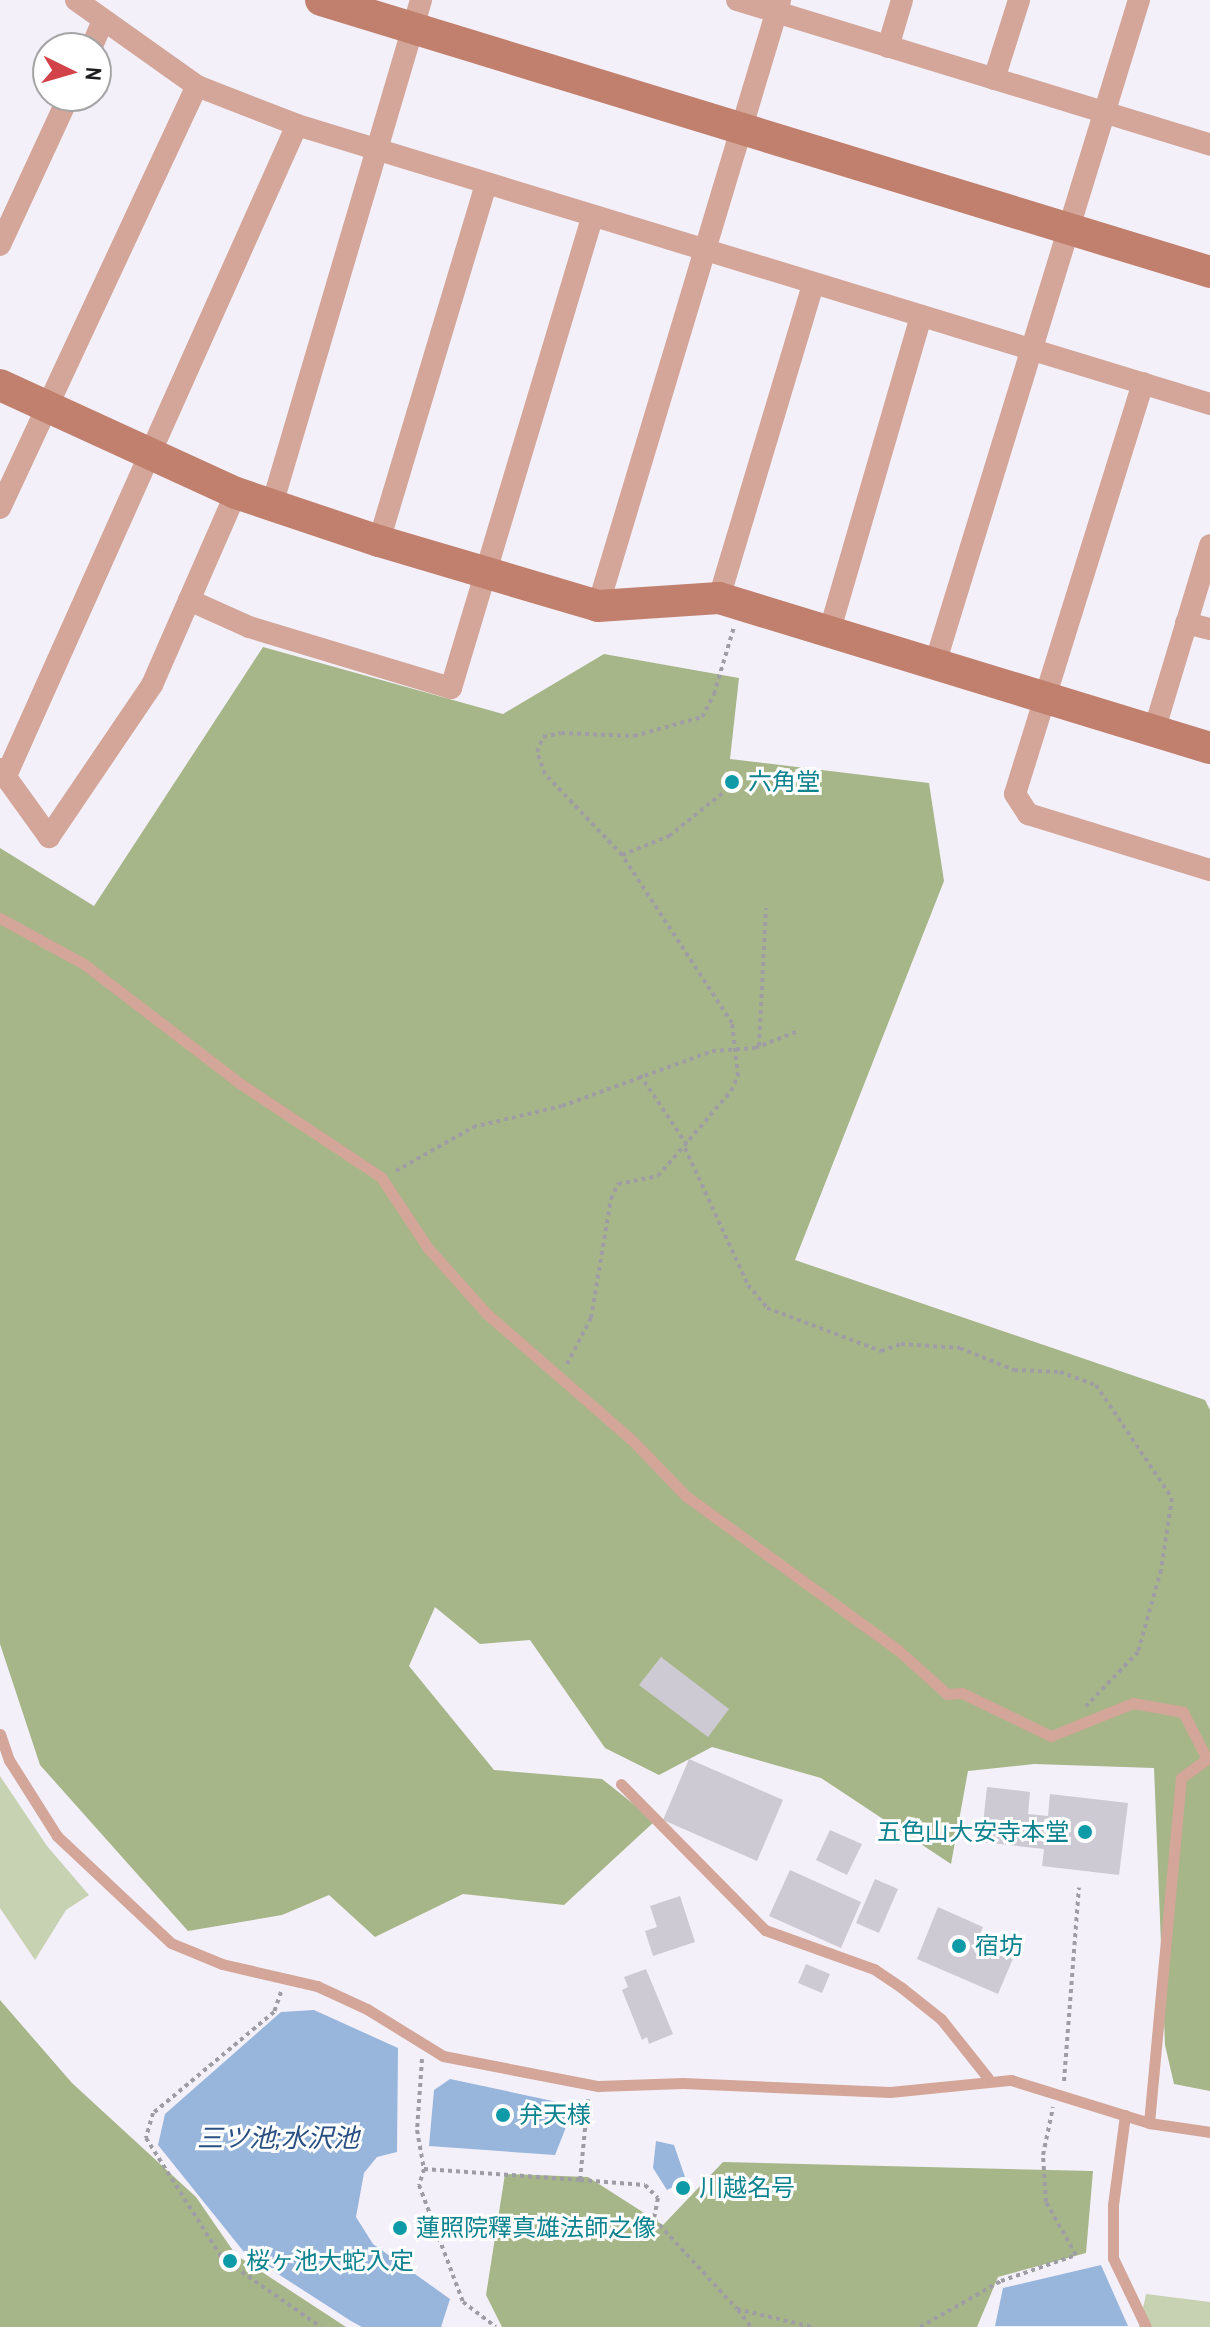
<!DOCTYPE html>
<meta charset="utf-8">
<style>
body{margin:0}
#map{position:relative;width:1210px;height:2327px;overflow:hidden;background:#f4f0fa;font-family:"Archivo Narrow","Noto Sans JP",sans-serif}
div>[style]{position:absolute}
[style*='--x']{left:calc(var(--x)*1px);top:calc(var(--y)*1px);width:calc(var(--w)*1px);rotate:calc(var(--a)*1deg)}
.green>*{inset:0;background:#c6d2b1}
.forest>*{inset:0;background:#a6b688}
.water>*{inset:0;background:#98b5dc}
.building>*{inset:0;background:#cecad4}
.path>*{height:4px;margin-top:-2px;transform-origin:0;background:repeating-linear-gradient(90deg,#9f9da4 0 4px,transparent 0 8px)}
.lane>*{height:11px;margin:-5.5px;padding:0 5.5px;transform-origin:5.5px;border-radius:5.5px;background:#d3a699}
.street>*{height:22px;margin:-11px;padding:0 11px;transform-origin:11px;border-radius:11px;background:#d3a699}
.secondary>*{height:32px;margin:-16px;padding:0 16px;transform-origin:16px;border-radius:16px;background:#c1806e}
.dots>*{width:22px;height:22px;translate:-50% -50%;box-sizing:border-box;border:4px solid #fff;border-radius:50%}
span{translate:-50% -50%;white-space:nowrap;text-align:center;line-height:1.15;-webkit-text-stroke:6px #fff;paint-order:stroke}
.culture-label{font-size:24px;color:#0d838f}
.left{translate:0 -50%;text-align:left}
.right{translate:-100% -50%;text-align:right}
.water-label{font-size:26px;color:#2a4f82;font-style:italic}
.north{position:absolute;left:32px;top:32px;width:80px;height:80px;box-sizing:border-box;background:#fff;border:2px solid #a5a4a5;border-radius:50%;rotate:95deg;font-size:22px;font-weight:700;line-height:32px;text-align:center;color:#1d1c1f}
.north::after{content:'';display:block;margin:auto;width:28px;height:36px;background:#d24249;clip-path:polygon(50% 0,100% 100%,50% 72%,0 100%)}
</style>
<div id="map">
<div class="green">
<div style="clip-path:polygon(0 1776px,47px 1846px,89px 1895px,66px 1910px,35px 1960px,0 1908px)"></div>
<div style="clip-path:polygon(1146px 2294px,1210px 2302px,1210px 2327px,1139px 2327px)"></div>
</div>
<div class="forest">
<div style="clip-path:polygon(263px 647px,503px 714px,604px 654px,739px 678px,730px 759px,929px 783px,944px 881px,795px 1260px,1205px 1400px,1210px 1410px,1210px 2091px,1174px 2084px,1165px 2045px,1154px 1768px,1034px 1764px,968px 1771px,951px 1864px,821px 1778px,712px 1747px,659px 1775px,605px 1748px,530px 1640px,480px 1644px,435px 1607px,409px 1666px,494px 1770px,602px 1779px,655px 1821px,564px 1905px,463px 1894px,375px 1937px,329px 1895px,282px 1915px,188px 1931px,40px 1765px,0 1644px,0 848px,94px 906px)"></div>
<div style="clip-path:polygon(0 2000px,72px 2083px,196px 2197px,236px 2255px,346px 2327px,0 2327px)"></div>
<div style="clip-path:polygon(723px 2162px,1093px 2171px,1086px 2253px,998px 2277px,977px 2327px,502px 2327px,486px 2295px,505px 2174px,588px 2177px,663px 2225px)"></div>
</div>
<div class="water">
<div style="clip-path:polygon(314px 2010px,398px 2048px,397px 2152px,377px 2157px,364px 2173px,356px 2217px,373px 2244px,450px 2299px,441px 2327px,362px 2327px,351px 2321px,244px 2252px,158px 2145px,165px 2114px,281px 2012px)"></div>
<div style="clip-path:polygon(450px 2079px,567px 2104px,572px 2112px,555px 2155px,429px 2146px,434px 2090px)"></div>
<div style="clip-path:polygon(656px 2141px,674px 2145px,686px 2180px,667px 2190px,653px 2168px)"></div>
<div style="clip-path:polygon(1101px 2265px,1128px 2326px,995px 2326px,1003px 2288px)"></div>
</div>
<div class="building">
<div style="clip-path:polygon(725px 772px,738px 772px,743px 781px,739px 791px,728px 791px,722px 783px)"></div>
<div style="clip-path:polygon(661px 1657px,729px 1709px,708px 1737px,639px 1685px)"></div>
<div style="clip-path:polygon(689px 1759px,783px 1800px,757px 1861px,663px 1820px)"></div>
<div style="clip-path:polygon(987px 1787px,1030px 1792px,1028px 1814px,1048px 1816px,1050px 1794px,1128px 1803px,1119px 1875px,1042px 1866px,1044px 1849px,981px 1842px)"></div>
<div style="clip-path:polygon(830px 1830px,862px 1844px,847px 1875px,816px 1860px)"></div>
<div style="clip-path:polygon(790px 1870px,861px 1902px,841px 1948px,769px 1916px)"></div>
<div style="clip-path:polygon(875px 1879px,898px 1889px,879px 1933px,856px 1923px)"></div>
<div style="clip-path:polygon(680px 1896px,695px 1942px,653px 1956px,645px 1931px,657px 1927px,650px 1906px)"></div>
<div style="clip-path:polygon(938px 1907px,983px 1927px,978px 1938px,1015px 1954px,998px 1994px,917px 1959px)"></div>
<div style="clip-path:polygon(806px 1964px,830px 1974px,822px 1993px,798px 1983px)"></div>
<div style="clip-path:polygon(646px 1969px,673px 2034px,649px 2044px,647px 2037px,642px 2040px,622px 1990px,628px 1987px,624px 1977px)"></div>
</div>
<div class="path">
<div style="--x:622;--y:855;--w:51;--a:-22"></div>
<div style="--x:669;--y:836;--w:70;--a:-38.7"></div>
<div style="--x:759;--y:1046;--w:138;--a:-87.1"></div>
<div style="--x:640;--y:1075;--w:84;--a:56.1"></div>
<div style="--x:685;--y:1148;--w:151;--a:65.3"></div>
<div style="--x:748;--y:1285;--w:30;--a:50"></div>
<div style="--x:767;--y:1308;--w:122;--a:20.7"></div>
<div style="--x:881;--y:1351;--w:21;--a:-19"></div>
<div style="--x:901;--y:1344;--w:59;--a:3.9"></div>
<div style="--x:960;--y:1348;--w:58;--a:22.2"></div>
<div style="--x:1014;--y:1370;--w:46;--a:2.5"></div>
<div style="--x:1060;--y:1372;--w:38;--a:20"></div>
<div style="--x:1096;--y:1385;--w:136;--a:56.1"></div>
<div style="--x:1172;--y:1498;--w:73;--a:98.7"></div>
<div style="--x:1161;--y:1570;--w:85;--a:105.7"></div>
<div style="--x:1138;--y:1652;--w:75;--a:133.9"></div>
<div style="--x:396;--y:1171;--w:89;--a:-29.7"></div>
<div style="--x:473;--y:1127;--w:91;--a:-13.3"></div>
<div style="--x:562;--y:1106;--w:160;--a:-20.1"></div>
<div style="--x:712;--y:1051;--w:43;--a:-4"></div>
<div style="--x:755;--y:1048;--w:46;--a:-21.6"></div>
<div style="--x:567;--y:1364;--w:52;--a:-62.4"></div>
<div style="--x:591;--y:1318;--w:121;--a:-80.5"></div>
<div style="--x:611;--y:1199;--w:17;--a:-65"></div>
<div style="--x:618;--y:1184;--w:41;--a:-11.3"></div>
<div style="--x:658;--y:1176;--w:112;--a:-49.3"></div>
<div style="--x:731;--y:1091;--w:17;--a:-65"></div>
<div style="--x:738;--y:1076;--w:53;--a:-96.5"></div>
<div style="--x:732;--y:1023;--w:201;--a:-123.2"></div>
<div style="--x:622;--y:855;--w:112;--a:-133.5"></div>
<div style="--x:545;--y:774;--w:23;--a:-110"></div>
<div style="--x:537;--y:752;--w:16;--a:-68"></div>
<div style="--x:543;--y:737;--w:18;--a:-13"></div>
<div style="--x:561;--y:733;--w:73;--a:2.4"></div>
<div style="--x:634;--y:736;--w:71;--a:-15.6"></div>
<div style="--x:702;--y:717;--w:26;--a:-62"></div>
<div style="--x:714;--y:694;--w:70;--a:-73.4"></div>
<div style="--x:281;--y:1992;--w:21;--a:109"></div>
<div style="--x:274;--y:2012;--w:158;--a:140.1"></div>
<div style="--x:153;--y:2113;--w:26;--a:106"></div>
<div style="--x:146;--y:2138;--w:142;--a:57.7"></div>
<div style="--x:222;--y:2258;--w:121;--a:34.9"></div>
<div style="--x:422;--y:2059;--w:71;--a:94"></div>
<div style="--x:417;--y:2130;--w:40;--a:80"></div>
<div style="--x:424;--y:2169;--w:17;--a:107"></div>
<div style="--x:419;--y:2185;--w:125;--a:69.4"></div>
<div style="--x:463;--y:2302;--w:41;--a:37.1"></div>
<div style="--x:1064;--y:2081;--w:194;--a:-85.6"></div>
<div style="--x:424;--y:2169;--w:156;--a:4"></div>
<div style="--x:580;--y:2180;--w:81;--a:-84.4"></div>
<div style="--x:580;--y:2180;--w:65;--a:4.4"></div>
<div style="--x:645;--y:2185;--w:18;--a:45"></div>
<div style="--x:658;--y:2198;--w:21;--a:101"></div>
<div style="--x:654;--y:2219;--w:122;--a:47.3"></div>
<div style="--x:737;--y:2309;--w:77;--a:13.5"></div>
<div style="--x:738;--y:2310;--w:21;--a:53"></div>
<div style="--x:920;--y:2327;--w:93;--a:-29.6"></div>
<div style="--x:1001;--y:2281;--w:79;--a:-19.1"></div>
<div style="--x:1076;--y:2255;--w:61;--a:-119.5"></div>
<div style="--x:1046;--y:2202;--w:47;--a:-93.7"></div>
<div style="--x:1043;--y:2155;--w:49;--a:-78.2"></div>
</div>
<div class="lane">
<div style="--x:0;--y:918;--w:96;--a:28.7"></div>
<div style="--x:84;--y:964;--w:198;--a:37.4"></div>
<div style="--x:241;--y:1084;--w:168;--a:33.6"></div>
<div style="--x:381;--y:1177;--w:85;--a:56.5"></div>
<div style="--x:428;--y:1248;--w:89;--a:48.2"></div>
<div style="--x:487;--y:1314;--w:191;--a:41"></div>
<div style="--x:631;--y:1439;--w:79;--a:46"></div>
<div style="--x:686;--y:1496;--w:262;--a:36"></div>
<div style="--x:898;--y:1650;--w:66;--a:41.9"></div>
<div style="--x:947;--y:1694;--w:15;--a:-4"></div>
<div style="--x:962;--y:1693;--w:99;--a:25.8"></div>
<div style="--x:1051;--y:1736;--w:88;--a:-21.9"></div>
<div style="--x:1133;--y:1703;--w:51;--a:10.2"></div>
<div style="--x:1183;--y:1712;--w:53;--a:62.9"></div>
<div style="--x:1207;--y:1759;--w:32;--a:144"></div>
<div style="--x:1181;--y:1778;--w:346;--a:95.3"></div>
<div style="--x:0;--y:1734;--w:28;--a:71"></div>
<div style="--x:9;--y:1760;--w:90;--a:57.7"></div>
<div style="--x:57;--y:1836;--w:156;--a:43.2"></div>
<div style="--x:171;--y:1943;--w:55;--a:22.4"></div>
<div style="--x:222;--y:1964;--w:98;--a:13"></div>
<div style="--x:317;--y:1986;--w:55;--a:24.7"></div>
<div style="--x:367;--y:2009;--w:89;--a:31.7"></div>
<div style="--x:443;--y:2056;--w:158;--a:11"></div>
<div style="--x:598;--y:2086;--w:85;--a:-2"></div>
<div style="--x:683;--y:2083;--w:207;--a:2.5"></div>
<div style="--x:890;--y:2092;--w:122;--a:-5.7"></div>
<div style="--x:1011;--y:2080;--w:145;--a:17.3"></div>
<div style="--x:1149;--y:2123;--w:62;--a:8.4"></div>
<div style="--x:621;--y:1784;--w:205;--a:45.4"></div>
<div style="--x:765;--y:1930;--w:116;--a:19.7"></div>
<div style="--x:874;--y:1969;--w:34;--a:34"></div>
<div style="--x:902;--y:1988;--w:50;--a:38.5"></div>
<div style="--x:941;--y:2019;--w:75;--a:51.5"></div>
<div style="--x:1125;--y:2115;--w:91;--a:97.6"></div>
<div style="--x:1113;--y:2205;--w:53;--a:90"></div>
<div style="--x:1113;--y:2258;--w:76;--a:64.4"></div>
</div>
<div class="street">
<div style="--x:76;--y:0;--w:148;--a:35.4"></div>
<div style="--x:197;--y:86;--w:107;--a:21.3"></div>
<div style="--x:297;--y:125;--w:955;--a:16.99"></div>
<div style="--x:737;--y:0;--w:495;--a:17"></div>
<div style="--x:888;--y:47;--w:49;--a:-73.4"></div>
<div style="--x:91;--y:48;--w:27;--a:-66"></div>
<div style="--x:994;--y:79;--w:83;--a:-72.4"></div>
<div style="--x:0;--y:245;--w:164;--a:-65.2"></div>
<div style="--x:1143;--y:383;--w:430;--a:107.3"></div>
<div style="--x:1015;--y:794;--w:24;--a:57"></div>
<div style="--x:1028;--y:814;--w:190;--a:17.1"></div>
<div style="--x:272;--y:505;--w:527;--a:-73.56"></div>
<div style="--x:0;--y:508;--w:466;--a:-65"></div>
<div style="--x:379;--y:541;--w:373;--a:-73.3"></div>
<div style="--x:719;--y:598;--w:328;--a:-73.3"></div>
<div style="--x:189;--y:600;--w:66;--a:24.2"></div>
<div style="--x:249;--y:627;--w:211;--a:16.8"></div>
<div style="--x:451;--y:688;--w:493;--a:-73.3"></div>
<div style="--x:598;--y:606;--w:633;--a:-73.28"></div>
<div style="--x:1186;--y:623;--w:25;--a:14"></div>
<div style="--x:829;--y:633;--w:330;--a:-73.8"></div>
<div style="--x:934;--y:667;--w:698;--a:-72.92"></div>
<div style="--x:1154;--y:731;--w:194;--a:-73.2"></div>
<div style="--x:0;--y:769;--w:84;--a:54.2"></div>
<div style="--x:49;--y:837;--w:184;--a:-55.9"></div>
<div style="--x:152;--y:685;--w:210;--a:-66.4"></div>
<div style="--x:5;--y:778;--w:715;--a:-65.91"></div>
</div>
<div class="secondary">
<div style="--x:321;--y:0;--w:930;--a:17.01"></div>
<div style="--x:0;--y:385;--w:260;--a:24.6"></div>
<div style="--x:236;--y:493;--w:151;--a:18.6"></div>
<div style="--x:379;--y:541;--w:228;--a:16.5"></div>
<div style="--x:598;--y:606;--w:121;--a:-3.8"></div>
<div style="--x:719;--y:598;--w:513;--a:16.99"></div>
</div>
<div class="dots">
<div style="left:732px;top:782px;background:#0f9aa8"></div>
<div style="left:1085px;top:1832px;background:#0f9aa8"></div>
<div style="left:959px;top:1946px;background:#0f9aa8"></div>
<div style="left:503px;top:2115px;background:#0f9aa8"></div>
<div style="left:683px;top:2188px;background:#0f9aa8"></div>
<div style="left:400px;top:2228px;background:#0f9aa8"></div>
<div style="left:230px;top:2261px;background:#0f9aa8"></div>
</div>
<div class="culture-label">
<span class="left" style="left:748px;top:782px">六角堂</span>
<span class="right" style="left:1069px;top:1832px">五色山大安寺本堂</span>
<span class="left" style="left:975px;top:1946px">宿坊</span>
<span class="left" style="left:519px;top:2115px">弁天様</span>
<span class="left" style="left:699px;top:2188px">川越名号</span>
<span class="left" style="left:416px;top:2228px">蓮照院釋真雄法師之像</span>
<span class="left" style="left:246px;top:2261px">桜ヶ池大蛇入定</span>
</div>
<div class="water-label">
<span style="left:278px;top:2138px">三ツ池;水沢池</span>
</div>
<div class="north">N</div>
</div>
